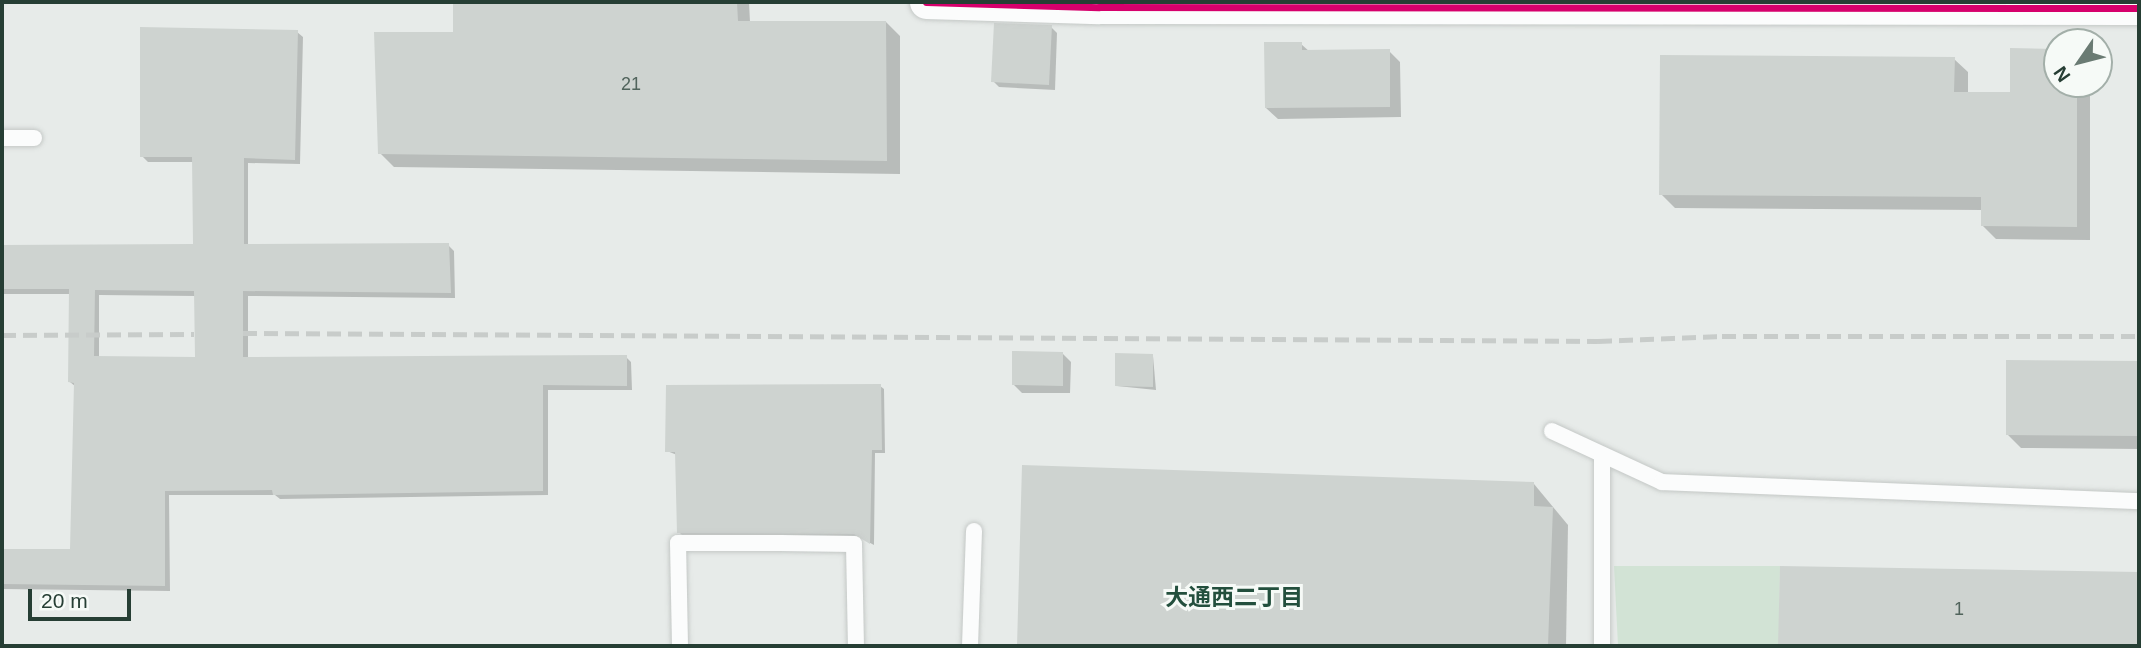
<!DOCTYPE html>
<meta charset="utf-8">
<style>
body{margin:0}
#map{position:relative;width:2141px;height:648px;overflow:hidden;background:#e7ebe9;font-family:Arial,"Noto Sans JP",sans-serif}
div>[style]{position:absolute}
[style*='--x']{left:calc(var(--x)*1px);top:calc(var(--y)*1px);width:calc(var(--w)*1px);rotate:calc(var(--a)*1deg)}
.green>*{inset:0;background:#d2e3d5}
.shadow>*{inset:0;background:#0003}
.building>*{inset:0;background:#ced3d0}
.roads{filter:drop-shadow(0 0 2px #c4c8c6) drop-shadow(0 0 2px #c4c8c6)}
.service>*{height:16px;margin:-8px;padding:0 8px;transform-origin:8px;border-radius:8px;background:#fbfcfc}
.minor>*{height:33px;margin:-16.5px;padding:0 16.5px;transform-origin:16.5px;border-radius:16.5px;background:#fbfcfc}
.rail>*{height:5px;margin-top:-2.5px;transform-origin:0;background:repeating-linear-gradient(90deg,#c8ccca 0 14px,transparent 0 21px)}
.cycleway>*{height:7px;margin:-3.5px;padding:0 3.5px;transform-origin:3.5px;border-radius:3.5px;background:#d6006c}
span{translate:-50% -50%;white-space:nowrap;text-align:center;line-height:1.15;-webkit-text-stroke:6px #f6faf7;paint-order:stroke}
.number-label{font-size:18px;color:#51645c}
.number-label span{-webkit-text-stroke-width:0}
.neighbourhood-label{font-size:23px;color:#234f3d;font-weight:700}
.frame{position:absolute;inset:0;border:4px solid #263e34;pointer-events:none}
.north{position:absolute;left:2043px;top:28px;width:70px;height:70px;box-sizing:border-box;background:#f6faf7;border:2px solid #a3afa9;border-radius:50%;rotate:235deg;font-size:19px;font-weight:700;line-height:28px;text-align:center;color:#263e34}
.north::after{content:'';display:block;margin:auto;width:24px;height:32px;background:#6a7b73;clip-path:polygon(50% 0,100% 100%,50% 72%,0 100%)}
.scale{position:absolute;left:28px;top:589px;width:103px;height:32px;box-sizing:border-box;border:4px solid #263e34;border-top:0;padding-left:9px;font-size:21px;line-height:24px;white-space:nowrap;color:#263e34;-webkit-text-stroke:5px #f6faf7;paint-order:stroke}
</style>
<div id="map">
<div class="green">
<div style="clip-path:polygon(1614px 566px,1780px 566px,1779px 646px,1618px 646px)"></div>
</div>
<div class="shadow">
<div style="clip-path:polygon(455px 2px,749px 2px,750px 22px,886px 22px,900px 36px,900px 174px,394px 167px,380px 153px,455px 34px)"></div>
<div style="clip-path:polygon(1051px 27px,1057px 33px,1055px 90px,999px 87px,993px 81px)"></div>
<div style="clip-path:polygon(evenodd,297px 32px,303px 37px,300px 164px,248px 163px,248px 246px,448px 245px,454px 251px,455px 298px,248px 296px,248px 359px,626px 357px,631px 362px,632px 390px,548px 390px,548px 495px,280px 499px,275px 495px,169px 495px,170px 591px,2px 589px,2px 551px,71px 551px,76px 387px,70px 382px,71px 294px,2px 294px,2px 247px,195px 246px,194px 162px,148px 162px,142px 156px,297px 32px,99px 295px,196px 296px,196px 359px,99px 358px,99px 295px)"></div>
<div style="clip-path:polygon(1301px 44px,1310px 52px,1389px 51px,1400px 62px,1401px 117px,1278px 119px,1266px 108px)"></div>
<div style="clip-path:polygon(2057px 51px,2057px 84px,2090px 84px,2090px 240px,1996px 239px,1982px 225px,1982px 210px,1675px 208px,1661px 194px,1954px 59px,1968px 72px,1968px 94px,2012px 94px)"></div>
<div style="clip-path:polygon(1063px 354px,1071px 362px,1070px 393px,1022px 393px,1014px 385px)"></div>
<div style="clip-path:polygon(1153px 356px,1156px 390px,1117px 386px)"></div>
<div style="clip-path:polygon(2007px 362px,2139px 363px,2139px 449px,2021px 448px,2007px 434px)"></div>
<div style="clip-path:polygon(880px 386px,884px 389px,885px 453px,875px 453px,874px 545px,859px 537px,683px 536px,679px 532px,677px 455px,667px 451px)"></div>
<div style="clip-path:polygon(1024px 467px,1534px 484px,1568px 525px,1566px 646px,1019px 646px)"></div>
<div style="clip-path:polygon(1781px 567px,2139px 573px,2139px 646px,1780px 646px)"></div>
</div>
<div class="building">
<div style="clip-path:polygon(453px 2px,737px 2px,738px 21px,886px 21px,887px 161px,378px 154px,374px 32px,453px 32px)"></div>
<div style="clip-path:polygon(994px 23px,1052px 25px,1049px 85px,991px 82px)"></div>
<div style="clip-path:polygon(evenodd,140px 27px,298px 30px,295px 160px,244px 158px,244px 244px,449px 243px,451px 293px,243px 291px,243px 357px,627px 355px,627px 386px,543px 385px,543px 491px,273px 495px,272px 490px,165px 491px,165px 586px,2px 584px,2px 549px,70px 549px,74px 383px,68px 382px,69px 289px,2px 289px,2px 245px,193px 244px,192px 157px,140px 157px,140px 27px,95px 290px,194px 291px,195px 357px,94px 356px,95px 290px)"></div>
<div style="clip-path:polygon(1264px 42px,1302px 42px,1302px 50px,1390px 49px,1390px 107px,1265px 108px)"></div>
<div style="clip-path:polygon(2010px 48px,2057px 49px,2057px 84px,2077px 84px,2077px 227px,1981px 226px,1981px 197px,1659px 195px,1660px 55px,1955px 57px,1954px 92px,2010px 92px)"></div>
<div style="clip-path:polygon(1012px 351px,1063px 352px,1063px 386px,1012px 385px)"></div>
<div style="clip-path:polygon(1115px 353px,1153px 354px,1153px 387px,1115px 386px)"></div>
<div style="clip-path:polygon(2006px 360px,2139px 361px,2139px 436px,2006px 435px)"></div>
<div style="clip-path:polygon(881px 384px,882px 450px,872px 450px,870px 544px,854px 534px,677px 533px,675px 452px,665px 452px,666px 385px)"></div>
<div style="clip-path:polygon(1022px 465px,1534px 482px,1534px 506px,1553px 507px,1548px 646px,1017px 646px)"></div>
<div style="clip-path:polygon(1780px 566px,2139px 572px,2139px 646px,1778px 646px)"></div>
</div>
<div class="roads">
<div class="service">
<div style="--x:2;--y:138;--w:32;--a:0"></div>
<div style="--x:1552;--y:431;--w:121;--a:24.9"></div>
<div style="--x:1662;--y:482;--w:477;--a:2.3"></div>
<div style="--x:1602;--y:455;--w:191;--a:90"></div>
<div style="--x:680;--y:646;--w:103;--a:-91.1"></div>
<div style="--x:678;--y:543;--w:102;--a:0"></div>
<div style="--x:780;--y:543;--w:74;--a:0.8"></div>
<div style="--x:854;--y:544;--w:102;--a:88.9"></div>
<div style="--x:970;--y:646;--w:115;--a:-88"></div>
</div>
<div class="minor">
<div style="--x:926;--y:2;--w:173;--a:1.7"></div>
<div style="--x:1099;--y:7;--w:1040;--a:0.06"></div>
</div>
</div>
<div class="rail">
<div style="--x:243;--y:333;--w:1355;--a:0.34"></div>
<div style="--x:1598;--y:341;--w:124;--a:-2.3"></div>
<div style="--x:1722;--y:336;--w:417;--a:0"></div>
<div style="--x:2;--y:335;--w:192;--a:-0.3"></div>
</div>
<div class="cycleway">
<div style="--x:926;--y:2;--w:173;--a:1.7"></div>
<div style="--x:1099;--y:7;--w:1040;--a:0.06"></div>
</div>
<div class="number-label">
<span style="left:631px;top:84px">21</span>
<span style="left:1959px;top:609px">1</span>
</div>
<div class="neighbourhood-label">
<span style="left:1234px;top:597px">大通西二丁目</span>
</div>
<div class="frame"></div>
<div class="north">N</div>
<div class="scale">20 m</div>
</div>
